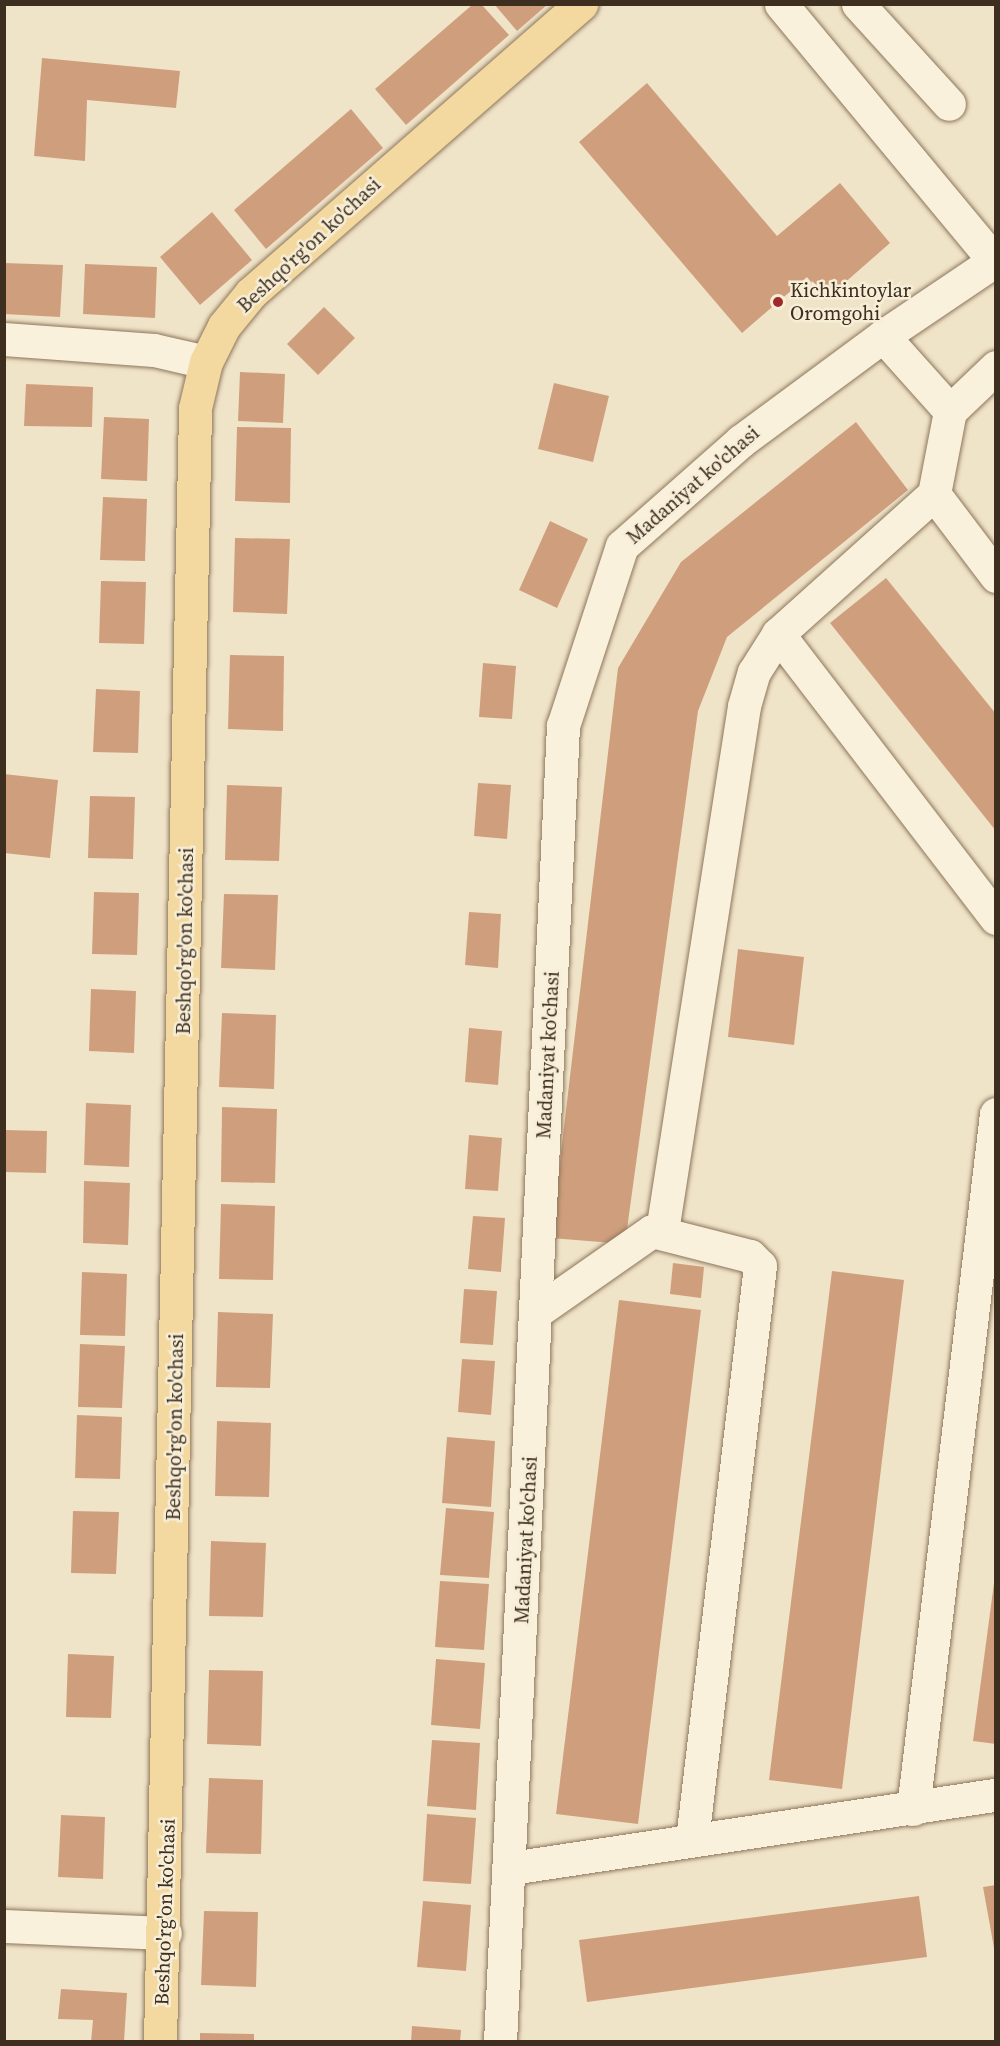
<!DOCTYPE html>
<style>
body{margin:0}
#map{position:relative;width:1000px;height:2046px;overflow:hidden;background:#f0e4c8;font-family:"Source Serif 4",serif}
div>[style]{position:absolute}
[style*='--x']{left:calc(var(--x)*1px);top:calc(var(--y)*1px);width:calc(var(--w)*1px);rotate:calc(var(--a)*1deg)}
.building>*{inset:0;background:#cf9f7d}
.roads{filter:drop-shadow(0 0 2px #8d765c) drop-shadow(0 0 2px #8d765c)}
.minor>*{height:33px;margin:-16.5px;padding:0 16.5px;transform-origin:16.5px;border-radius:16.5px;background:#faf1dc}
.major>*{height:33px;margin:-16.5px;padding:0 16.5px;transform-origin:16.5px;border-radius:16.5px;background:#f3d9a0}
.dots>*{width:16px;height:16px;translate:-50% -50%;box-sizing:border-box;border:3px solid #f7eed8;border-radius:50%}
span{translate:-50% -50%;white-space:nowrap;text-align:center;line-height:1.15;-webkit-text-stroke:5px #f7eed8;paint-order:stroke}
.street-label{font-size:20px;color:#3d2e20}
.poi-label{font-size:20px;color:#3d2e20}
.left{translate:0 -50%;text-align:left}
.frame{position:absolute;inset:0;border:6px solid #3d2e20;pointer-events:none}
</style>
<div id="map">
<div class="building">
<div style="clip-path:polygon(494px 4px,548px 4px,517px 31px)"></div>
<div style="clip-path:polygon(472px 5px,482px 5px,509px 35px,406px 125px,375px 89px)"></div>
<div style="clip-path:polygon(42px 58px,180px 71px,176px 108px,87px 100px,85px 161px,34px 156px)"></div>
<div style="clip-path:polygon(647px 83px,777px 236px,840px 183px,890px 243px,825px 300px,807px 277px,742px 333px,579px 142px)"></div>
<div style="clip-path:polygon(351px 109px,383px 148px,266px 249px,234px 210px)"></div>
<div style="clip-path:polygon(212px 212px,252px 260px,200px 305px,160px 257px)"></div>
<div style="clip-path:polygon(4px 263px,63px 265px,60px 317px,4px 314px)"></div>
<div style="clip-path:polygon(85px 264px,157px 267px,155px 318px,83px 314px)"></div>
<div style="clip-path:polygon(324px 307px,355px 338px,318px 375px,287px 344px)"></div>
<div style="clip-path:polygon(240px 372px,285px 374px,283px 423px,238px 421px)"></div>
<div style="clip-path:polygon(554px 383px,609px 396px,593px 462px,538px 449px)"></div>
<div style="clip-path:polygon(26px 384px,93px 387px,92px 427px,24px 426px)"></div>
<div style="clip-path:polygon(104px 417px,149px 419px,147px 481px,101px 479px)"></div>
<div style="clip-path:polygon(856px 422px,908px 490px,727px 637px,698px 711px,625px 1244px,551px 1238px,618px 668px,681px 562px)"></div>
<div style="clip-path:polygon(237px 427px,291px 428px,290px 503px,235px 501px)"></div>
<div style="clip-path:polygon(103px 497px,147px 499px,145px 561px,100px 560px)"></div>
<div style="clip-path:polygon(550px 521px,588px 539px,557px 608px,519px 590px)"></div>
<div style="clip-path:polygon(235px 538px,290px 539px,287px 614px,233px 612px)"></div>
<div style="clip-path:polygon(886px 578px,996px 714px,996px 831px,830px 623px)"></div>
<div style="clip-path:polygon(101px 581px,146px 582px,144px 644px,99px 643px)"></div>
<div style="clip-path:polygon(230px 655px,284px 656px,283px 731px,228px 729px)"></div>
<div style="clip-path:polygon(483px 663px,516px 666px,512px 719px,479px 717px)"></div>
<div style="clip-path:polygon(96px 689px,140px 691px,138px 753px,93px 752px)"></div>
<div style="clip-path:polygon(4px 774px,58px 780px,50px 858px,4px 853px)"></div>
<div style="clip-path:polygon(478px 783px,511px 785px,507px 839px,474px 836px)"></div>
<div style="clip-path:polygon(227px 785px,282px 787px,279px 861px,225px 860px)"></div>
<div style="clip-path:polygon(90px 796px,135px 797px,133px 859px,88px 858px)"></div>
<div style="clip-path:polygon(94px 892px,139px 893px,137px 955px,92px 954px)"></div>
<div style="clip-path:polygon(224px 894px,278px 895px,275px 970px,221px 968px)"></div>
<div style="clip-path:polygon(469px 912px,501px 914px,498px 968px,465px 965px)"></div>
<div style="clip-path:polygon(738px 949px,804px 957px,794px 1045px,728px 1037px)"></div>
<div style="clip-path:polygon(91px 989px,136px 991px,134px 1053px,89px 1051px)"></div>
<div style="clip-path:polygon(222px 1013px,276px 1015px,274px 1089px,219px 1087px)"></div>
<div style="clip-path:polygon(469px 1028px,502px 1031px,498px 1085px,465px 1082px)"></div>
<div style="clip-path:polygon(86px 1103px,131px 1105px,129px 1167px,84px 1165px)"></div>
<div style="clip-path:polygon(222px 1107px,277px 1109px,275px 1183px,221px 1182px)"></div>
<div style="clip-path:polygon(4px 1130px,47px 1131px,46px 1173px,4px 1172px)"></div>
<div style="clip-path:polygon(469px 1135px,502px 1138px,498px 1191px,465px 1189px)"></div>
<div style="clip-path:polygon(84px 1181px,130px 1183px,128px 1245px,83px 1243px)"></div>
<div style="clip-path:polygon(221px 1204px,275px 1206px,273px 1280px,219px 1279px)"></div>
<div style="clip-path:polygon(473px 1216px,505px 1218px,501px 1272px,468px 1269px)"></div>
<div style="clip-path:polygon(673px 1263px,704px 1267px,701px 1298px,670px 1294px)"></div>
<div style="clip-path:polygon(832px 1271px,904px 1280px,842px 1789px,769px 1780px)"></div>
<div style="clip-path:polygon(82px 1272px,127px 1274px,125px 1336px,80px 1335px)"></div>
<div style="clip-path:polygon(464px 1289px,497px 1291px,493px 1345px,460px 1343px)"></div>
<div style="clip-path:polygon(619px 1300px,701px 1310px,638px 1824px,556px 1814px)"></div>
<div style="clip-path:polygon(218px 1312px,273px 1314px,270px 1388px,216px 1387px)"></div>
<div style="clip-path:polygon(80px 1344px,125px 1346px,122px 1408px,78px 1407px)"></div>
<div style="clip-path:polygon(462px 1359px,495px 1361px,491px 1415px,458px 1412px)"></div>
<div style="clip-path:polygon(77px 1415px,122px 1417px,120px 1479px,75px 1478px)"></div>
<div style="clip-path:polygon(217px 1421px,271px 1423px,269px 1497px,215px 1496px)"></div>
<div style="clip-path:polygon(447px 1437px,495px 1441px,491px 1507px,442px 1503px)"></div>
<div style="clip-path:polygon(446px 1508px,494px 1512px,489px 1578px,440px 1575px)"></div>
<div style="clip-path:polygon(73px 1511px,119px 1512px,116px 1574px,71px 1573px)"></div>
<div style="clip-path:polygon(211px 1541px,266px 1543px,263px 1617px,209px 1616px)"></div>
<div style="clip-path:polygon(440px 1581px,489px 1584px,484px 1650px,435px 1647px)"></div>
<div style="clip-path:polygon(994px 1583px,996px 1583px,996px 1744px,973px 1741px)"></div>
<div style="clip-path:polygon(68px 1654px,114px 1656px,111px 1718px,66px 1717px)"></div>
<div style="clip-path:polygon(436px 1659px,485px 1663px,480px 1729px,431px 1725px)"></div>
<div style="clip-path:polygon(209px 1670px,263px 1671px,261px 1746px,207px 1744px)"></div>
<div style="clip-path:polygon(432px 1740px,480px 1743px,476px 1810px,427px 1806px)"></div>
<div style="clip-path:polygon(209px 1778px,263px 1780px,261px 1854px,206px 1853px)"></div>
<div style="clip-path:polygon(427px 1814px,476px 1818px,471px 1884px,423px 1881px)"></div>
<div style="clip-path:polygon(61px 1815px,105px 1817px,103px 1879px,58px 1877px)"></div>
<div style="clip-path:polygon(996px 1885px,996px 1948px,994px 1948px,983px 1887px)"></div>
<div style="clip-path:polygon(919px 1896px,927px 1957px,587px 2002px,579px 1940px)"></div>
<div style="clip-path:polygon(423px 1901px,471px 1905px,466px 1971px,417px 1967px)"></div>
<div style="clip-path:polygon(204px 1911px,258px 1912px,256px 1987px,201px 1985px)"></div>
<div style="clip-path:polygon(61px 1989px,127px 1993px,124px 2042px,91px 2042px,93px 2020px,58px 2019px)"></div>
<div style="clip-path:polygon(412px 2026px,461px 2030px,460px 2042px,411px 2042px)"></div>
<div style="clip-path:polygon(200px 2033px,254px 2034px,254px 2042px,200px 2042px)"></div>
</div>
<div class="roads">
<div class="minor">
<div style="--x:781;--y:4;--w:337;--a:50.3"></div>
<div style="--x:858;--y:4;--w:135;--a:47.7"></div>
<div style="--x:883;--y:336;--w:101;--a:48.2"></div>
<div style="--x:4;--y:339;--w:150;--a:4.2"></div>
<div style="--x:154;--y:350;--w:53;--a:13"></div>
<div style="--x:996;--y:367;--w:64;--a:136.3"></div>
<div style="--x:950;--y:411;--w:85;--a:100.9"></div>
<div style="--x:934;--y:494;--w:103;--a:52.9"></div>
<div style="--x:778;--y:634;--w:358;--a:52.5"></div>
<div style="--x:662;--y:1231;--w:531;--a:-81.12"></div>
<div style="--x:744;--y:706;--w:35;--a:-74"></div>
<div style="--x:754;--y:672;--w:45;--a:-57.7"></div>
<div style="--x:778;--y:634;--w:210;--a:-41.9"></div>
<div style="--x:536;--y:1312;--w:141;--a:-34.9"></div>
<div style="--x:652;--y:1231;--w:101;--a:14.3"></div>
<div style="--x:750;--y:1256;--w:14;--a:45"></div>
<div style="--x:760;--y:1266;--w:578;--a:96.76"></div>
<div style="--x:913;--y:1809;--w:700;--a:-83.19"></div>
<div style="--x:511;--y:1868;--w:490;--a:-8.6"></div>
<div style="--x:4;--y:1926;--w:161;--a:2.5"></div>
<div style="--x:500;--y:2042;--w:1318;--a:-87.26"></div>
<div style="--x:563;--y:726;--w:189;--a:-71.9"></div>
<div style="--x:622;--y:546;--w:159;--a:-41.4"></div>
<div style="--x:741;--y:441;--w:177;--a:-36.5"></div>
<div style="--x:883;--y:336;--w:134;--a:-34"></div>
</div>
<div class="major">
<div style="--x:160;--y:2042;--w:1634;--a:-88.77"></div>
<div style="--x:195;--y:408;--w:47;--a:-76.6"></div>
<div style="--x:206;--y:362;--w:40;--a:-63.4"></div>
<div style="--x:224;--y:326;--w:43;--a:-50.7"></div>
<div style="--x:251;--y:293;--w:439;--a:-41.2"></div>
</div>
</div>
<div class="dots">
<div style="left:778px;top:302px;background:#9e2a2b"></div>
</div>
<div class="street-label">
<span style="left:309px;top:245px;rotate:-43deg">Beshqo'rg'on ko'chasi</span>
<span style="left:693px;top:485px;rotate:-41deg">Madaniyat ko'chasi</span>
<span style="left:185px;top:941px;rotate:-89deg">Beshqo'rg'on ko'chasi</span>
<span style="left:548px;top:1055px;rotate:-87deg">Madaniyat ko'chasi</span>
<span style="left:175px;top:1427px;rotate:-89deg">Beshqo'rg'on ko'chasi</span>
<span style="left:526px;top:1540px;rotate:-87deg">Madaniyat ko'chasi</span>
<span style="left:165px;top:1912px;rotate:-88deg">Beshqo'rg'on ko'chasi</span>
</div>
<div class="poi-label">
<span class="left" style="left:790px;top:302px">Kichkintoylar<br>Oromgohi</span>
</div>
<div class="frame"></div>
</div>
